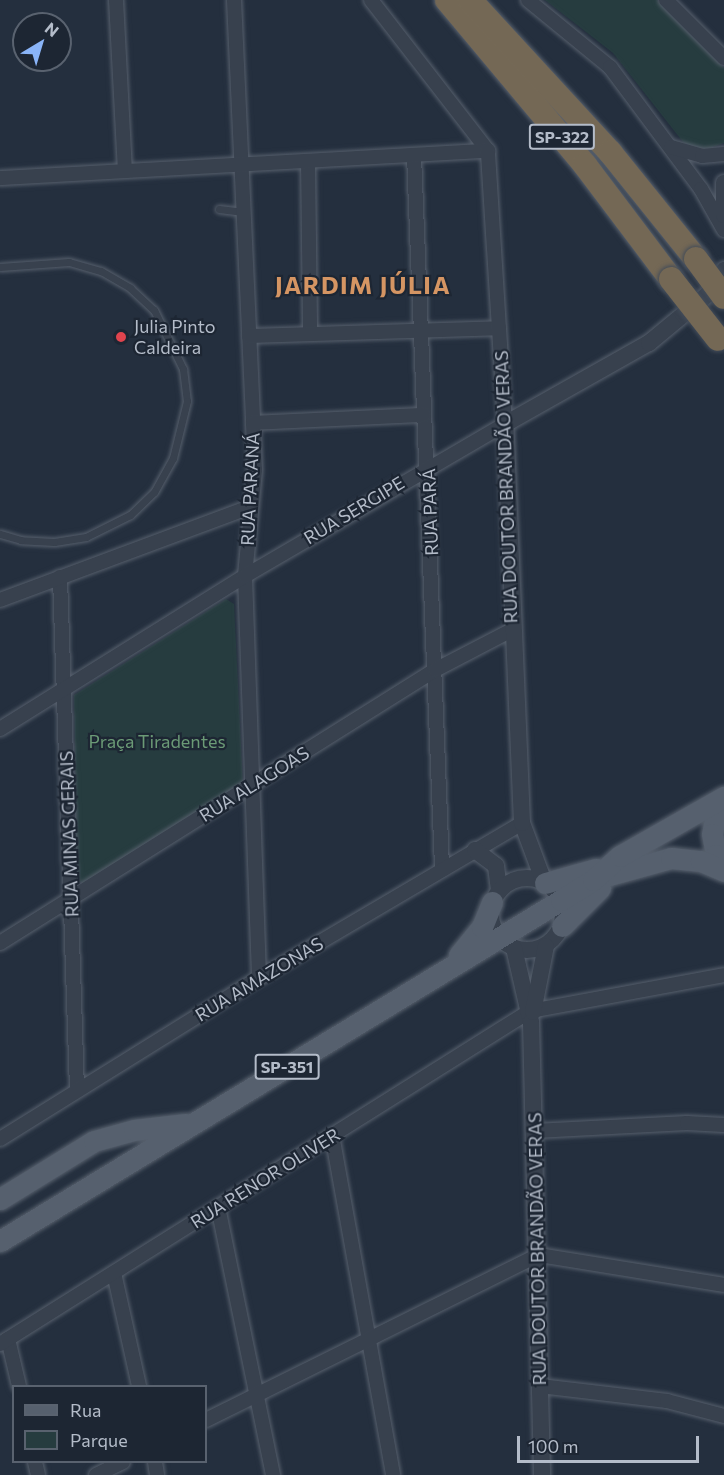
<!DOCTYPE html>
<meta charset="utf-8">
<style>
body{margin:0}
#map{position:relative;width:724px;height:1475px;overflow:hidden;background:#242f3e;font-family:Commissioner,sans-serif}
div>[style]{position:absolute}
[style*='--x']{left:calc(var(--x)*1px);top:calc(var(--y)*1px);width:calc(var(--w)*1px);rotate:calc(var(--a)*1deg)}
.green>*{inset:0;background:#263c3f}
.roads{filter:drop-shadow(0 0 2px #565f6c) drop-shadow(0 0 2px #565f6c)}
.service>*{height:7px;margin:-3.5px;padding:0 3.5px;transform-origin:3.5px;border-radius:3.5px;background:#38414e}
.minor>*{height:14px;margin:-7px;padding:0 7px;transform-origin:7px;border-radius:7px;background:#38414e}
.tertiary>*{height:16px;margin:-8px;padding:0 8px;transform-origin:8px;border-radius:8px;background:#38414e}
.tertiary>.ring{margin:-8px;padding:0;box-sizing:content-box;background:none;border:16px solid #38414e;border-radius:50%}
.primary>*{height:21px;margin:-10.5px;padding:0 10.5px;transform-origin:10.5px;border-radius:10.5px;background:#56606e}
.motorway>*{height:24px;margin:-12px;padding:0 12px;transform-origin:12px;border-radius:12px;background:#746855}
.bridges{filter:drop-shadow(0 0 2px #434c59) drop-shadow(0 0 2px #434c59)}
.motorway-bridge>*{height:24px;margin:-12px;padding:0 12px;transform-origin:12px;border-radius:12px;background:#746855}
.dots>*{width:16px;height:16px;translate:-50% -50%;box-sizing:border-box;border:3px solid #1d2633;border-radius:50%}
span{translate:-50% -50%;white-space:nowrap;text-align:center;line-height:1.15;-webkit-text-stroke:4.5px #1d2633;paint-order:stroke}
.shield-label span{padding:2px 4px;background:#1d2633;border:2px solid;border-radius:4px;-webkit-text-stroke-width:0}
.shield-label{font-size:16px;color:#b4bcc9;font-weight:700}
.poi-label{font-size:18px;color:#b4bcc9}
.left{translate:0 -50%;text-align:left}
.street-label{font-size:18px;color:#b4bcc9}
.park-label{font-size:18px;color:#6b9a76}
.district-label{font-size:24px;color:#d59563;font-weight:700;letter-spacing:1.5px}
.legend{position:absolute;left:12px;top:1385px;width:195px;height:78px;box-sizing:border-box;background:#1d2633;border:2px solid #59626f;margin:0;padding:8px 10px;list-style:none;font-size:18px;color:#b4bcc9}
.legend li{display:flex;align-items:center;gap:12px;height:30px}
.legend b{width:30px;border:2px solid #59626f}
.north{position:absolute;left:12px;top:12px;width:60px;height:60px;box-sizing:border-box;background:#1d2633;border:2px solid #59626f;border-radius:50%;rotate:38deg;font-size:16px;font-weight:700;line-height:24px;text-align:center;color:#b4bcc9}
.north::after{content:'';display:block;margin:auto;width:21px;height:27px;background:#8ab4f8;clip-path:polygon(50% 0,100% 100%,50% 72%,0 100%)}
.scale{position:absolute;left:517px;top:1436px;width:182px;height:27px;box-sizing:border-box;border:3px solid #b4bcc9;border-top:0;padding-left:8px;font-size:18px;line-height:21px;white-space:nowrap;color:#b4bcc9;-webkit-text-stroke:4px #1d2633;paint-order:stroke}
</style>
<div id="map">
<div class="green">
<div style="clip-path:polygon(545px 0,657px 0,724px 68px,724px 143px,701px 151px,683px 142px,613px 53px)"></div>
<div style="clip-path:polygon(226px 599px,234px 604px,243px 786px,83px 883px,77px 881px,74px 695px)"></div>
</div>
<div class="roads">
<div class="service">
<div style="--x:219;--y:209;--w:25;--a:7"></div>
<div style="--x:0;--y:267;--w:69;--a:-4.1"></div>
<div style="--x:69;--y:262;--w:33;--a:16"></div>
<div style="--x:101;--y:271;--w:34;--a:30"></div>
<div style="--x:130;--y:288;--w:33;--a:43"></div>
<div style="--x:154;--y:310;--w:66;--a:63.8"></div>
<div style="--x:183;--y:369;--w:32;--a:83"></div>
<div style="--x:187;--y:401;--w:59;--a:103.8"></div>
<div style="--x:173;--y:458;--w:39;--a:119"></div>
<div style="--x:154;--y:492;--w:33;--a:136"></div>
<div style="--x:130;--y:515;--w:49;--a:153.4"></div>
<div style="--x:86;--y:537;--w:32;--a:171"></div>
<div style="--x:54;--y:542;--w:33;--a:-177"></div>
<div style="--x:21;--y:540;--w:22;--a:-164"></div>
</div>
<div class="minor">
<div style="--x:116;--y:0;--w:171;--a:87"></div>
<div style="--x:234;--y:0;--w:423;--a:87.4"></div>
<div style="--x:253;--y:423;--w:47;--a:87.6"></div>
<div style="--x:255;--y:470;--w:106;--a:95.4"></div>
<div style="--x:245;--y:576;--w:402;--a:88"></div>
<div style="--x:371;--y:0;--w:191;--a:52.2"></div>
<div style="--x:528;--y:0;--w:106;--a:39.3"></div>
<div style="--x:610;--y:67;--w:152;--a:53.3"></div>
<div style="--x:701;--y:189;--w:47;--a:60.7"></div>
<div style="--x:666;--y:0;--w:82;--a:45"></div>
<div style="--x:671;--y:147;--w:32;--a:16"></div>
<div style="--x:702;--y:156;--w:22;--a:-5"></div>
<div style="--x:414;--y:155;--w:715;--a:87.75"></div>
<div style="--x:308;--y:161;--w:173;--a:89.3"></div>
<div style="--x:0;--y:178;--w:489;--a:-3.2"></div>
<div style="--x:249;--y:336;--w:250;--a:-1.8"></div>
<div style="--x:253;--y:423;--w:171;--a:-2.7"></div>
<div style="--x:60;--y:577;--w:513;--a:88.1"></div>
<div style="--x:0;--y:600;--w:267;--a:-20.4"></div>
<div style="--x:0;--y:729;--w:289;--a:-32"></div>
<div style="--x:245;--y:576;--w:301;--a:-30.3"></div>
<div style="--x:505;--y:424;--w:274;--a:-93.6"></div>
<div style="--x:0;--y:943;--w:514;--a:-32.11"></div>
<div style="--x:435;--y:670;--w:87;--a:-27.5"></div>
<div style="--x:535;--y:1131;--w:152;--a:-3"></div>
<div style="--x:687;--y:1123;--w:37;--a:3"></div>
<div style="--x:332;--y:1135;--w:345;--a:79.8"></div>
<div style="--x:0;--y:1139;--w:305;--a:-31.9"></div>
<div style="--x:259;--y:978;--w:305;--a:-30.5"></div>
<div style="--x:218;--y:1207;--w:274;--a:78.4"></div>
<div style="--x:114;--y:1273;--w:116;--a:77.5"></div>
<div style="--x:8;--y:1339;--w:48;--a:76.8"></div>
<div style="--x:0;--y:1344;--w:626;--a:-32.14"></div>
<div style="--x:530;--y:1011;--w:197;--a:-10.5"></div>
<div style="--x:540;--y:1386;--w:128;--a:6.7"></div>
<div style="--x:667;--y:1401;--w:59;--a:14.7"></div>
<div style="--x:206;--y:1420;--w:372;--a:-26.4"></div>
<div style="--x:539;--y:1255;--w:187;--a:9.2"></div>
<div style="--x:35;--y:1462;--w:13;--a:77"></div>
<div style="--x:155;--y:1462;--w:13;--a:81"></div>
<div style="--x:96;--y:1475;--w:30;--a:-26"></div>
</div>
<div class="tertiary">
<div style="--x:724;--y:183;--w:32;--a:90"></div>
<div style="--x:475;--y:850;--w:26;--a:37"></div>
<div style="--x:496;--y:866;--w:25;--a:83"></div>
<div class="ring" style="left:491px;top:878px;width:56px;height:56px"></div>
<div style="--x:544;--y:882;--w:63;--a:-110.4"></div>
<div style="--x:522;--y:823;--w:399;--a:-92.4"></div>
<div style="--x:505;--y:424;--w:165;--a:-29.4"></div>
<div style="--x:649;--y:343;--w:77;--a:-39.7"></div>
<div style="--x:708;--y:294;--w:29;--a:-56"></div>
<div style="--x:514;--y:948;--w:76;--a:77.1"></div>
<div style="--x:531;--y:1022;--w:453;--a:88.6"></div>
<div style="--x:533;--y:1012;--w:67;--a:-78.9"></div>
</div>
<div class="primary">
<div style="--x:724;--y:801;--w:14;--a:126"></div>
<div style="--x:716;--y:812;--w:22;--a:100"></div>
<div style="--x:712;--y:834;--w:21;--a:79"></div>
<div style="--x:716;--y:855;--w:14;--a:54"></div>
<div style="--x:599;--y:878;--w:75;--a:-15.5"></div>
<div style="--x:671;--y:858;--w:30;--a:6"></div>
<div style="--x:701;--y:861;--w:25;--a:23"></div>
<div style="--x:545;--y:883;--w:53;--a:-15.4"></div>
<div style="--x:562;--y:926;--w:54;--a:-45"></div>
<div style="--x:459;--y:955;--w:36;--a:-51"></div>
<div style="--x:482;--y:927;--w:27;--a:-68"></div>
<div style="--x:0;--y:1199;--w:110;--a:-31.7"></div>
<div style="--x:94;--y:1141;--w:41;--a:-15.4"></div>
<div style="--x:134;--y:1130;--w:52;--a:-6.6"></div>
<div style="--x:0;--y:1241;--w:657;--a:-31.29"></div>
<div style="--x:561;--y:900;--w:38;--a:-32"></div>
<div style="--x:593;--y:880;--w:36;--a:-42"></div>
<div style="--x:620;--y:856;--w:120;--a:-29.6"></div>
</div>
<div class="motorway">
<div style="--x:447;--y:0;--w:215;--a:50.1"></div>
<div style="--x:585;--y:165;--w:143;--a:53"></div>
<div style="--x:470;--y:0;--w:207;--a:47.4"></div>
<div style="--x:610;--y:152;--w:137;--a:51.2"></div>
</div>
</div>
<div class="bridges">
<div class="motorway-bridge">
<div style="--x:696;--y:259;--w:47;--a:53.6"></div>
<div style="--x:671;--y:279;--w:76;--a:51.9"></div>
</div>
</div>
<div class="dots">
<div style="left:121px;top:337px;background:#e0444e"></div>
</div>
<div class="shield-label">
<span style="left:562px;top:137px">SP-322</span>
<span style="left:287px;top:1067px">SP-351</span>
</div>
<div class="poi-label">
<span class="left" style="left:134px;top:337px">Julia Pinto<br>Caldeira</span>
</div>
<div class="street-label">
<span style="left:506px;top:487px;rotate:-92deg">RUA DOUTOR BRANDÃO VERAS</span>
<span style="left:250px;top:489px;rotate:-87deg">RUA PARANÁ</span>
<span style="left:354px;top:510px;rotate:-31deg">RUA SERGIPE</span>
<span style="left:430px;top:512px;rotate:-92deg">RUA PARÁ</span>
<span style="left:254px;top:784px;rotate:-32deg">RUA ALAGOAS</span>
<span style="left:69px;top:834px;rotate:-92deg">RUA MINAS GERAIS</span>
<span style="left:259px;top:979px;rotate:-31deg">RUA AMAZONAS</span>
<span style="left:265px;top:1178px;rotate:-32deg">RUA RENOR OLIVER</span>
<span style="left:537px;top:1249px;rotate:-91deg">RUA DOUTOR BRANDÃO VERAS</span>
</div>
<div class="park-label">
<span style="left:157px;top:741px">Praça Tiradentes</span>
</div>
<div class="district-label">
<span style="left:363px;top:285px">JARDIM JÚLIA</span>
</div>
<ul class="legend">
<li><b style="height:8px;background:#56606e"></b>Rua</li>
<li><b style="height:16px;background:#263c3f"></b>Parque</li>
</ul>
<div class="north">N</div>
<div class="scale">100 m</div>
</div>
